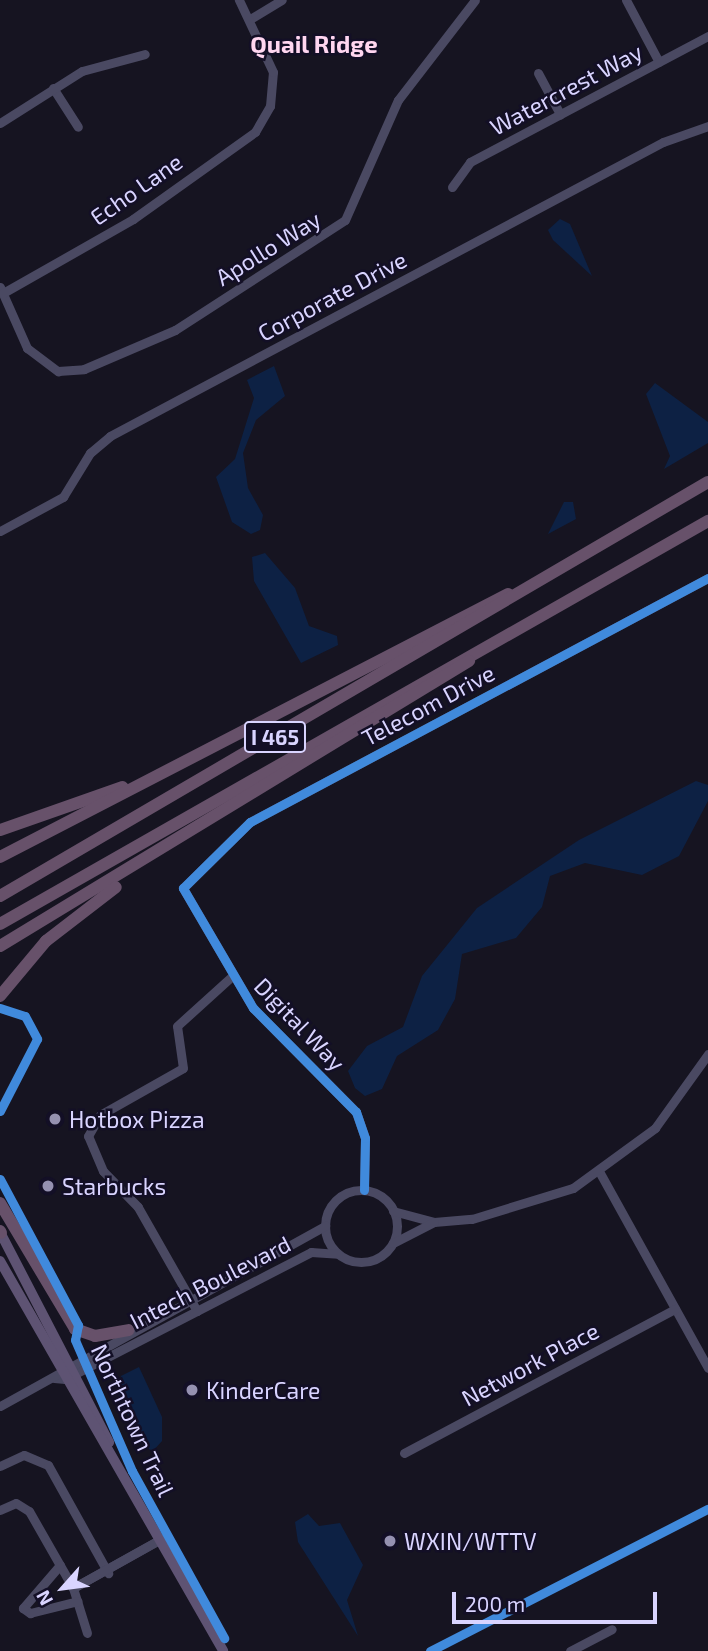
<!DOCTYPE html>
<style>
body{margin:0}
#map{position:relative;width:708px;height:1651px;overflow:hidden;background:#161421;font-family:"Exo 2",sans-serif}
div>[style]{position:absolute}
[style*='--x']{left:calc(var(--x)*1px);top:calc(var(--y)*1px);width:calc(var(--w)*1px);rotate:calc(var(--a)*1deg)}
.water>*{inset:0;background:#0d2144}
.minor>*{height:9px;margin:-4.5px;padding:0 4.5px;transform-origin:4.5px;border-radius:4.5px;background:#4a4962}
.minor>.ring{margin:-4.5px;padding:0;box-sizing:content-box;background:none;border:9px solid #4a4962;border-radius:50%}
.major>*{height:10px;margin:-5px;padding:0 5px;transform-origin:5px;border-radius:5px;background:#5e5373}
.highway>*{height:12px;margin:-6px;padding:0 6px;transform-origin:6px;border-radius:6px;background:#67516a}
.cycleway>*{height:9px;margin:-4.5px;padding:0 4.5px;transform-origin:4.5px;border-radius:4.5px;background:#408adc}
.dots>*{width:19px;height:19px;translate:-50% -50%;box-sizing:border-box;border:4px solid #130f26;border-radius:50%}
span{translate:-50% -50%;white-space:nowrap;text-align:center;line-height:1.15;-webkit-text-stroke:5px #130f26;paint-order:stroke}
.shield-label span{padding:2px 5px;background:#130f26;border:2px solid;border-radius:5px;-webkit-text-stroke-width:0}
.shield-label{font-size:21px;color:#d9d4ff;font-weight:700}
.street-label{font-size:23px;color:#d9d4ff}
.poi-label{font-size:23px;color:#d9d4ff}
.left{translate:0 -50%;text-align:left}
.neighbourhood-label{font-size:24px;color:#ffd6f0;font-weight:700}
.north{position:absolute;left:28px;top:1553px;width:70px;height:70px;-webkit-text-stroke:5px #130f26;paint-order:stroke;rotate:242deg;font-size:19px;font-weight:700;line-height:28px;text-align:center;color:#d9d4ff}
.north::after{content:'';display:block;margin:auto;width:24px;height:32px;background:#d9d4ff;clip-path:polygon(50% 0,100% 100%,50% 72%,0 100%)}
.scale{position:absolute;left:452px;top:1592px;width:205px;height:32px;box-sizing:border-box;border:4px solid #d9d4ff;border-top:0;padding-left:9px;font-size:21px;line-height:24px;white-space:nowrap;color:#d9d4ff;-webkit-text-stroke:5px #130f26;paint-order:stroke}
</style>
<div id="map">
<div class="water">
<div style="clip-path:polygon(560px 219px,570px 224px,592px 276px,553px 240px,548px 230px)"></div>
<div style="clip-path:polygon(274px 366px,285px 396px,256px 420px,243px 453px,248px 488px,263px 515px,260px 530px,251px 534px,232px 522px,216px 477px,235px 459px,254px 398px,247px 380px)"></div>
<div style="clip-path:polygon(655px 383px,708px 422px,708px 443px,664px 469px,670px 456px,646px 394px)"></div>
<div style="clip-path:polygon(564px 502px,573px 502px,576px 519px,548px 534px)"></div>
<div style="clip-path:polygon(265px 553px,295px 588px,309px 626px,337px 636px,338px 645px,301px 663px,254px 581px,252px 557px)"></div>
<div style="clip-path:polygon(696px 781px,708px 785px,708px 801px,679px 856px,642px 875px,585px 863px,550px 876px,542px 907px,516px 938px,462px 954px,455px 999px,438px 1030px,397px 1056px,382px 1089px,365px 1096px,355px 1088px,348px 1071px,367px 1046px,403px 1027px,422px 976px,477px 908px,579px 840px)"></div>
<div style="clip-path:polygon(139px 1367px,162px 1417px,162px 1441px,153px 1451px,143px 1446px,117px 1392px,121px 1376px)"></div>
<div style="clip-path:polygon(308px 1514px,319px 1526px,340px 1523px,363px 1565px,347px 1600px,358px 1636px,298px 1542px,295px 1522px)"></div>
</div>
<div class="minor">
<div style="--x:626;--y:0;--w:70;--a:62"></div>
<div style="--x:250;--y:19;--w:37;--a:-31"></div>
<div style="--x:538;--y:73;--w:47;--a:61.8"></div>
<div style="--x:53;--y:88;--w:46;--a:57.3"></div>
<div style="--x:0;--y:123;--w:97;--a:-32.4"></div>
<div style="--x:82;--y:71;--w:65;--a:-15.1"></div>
<div style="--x:452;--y:187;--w:31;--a:-54"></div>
<div style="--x:470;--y:162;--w:269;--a:-27.9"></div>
<div style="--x:0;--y:287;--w:67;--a:66.1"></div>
<div style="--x:27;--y:348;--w:39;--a:37"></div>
<div style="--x:58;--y:371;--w:26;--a:-4"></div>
<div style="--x:84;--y:369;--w:99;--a:-23.2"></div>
<div style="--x:175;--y:330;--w:202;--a:-32.9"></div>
<div style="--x:345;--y:220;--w:131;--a:-66.2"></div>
<div style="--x:398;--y:100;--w:126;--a:-52.4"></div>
<div style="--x:3;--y:293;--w:150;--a:-29.6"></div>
<div style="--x:133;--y:219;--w:150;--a:-35.5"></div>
<div style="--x:255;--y:132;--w:30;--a:-60"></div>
<div style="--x:270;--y:106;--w:34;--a:-85"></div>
<div style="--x:273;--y:72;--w:80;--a:-115.3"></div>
<div style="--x:0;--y:531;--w:72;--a:-28.4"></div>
<div style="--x:63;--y:497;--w:52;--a:-58.5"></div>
<div style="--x:90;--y:453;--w:26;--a:-40"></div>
<div style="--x:110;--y:436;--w:626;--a:-28"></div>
<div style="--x:663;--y:142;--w:48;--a:-19.6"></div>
<div style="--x:600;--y:1173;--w:223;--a:61"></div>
<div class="ring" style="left:325px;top:1190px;width:63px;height:63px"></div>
<div style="--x:364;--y:1190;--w:52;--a:-88.9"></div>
<div style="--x:365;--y:1138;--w:28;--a:-109"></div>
<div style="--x:356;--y:1112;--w:146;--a:-134.7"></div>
<div style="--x:253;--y:1008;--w:139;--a:-120.3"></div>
<div style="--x:183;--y:888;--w:94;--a:-44.6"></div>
<div style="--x:250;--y:822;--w:519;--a:-28.05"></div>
<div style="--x:393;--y:1211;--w:42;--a:15"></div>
<div style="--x:434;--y:1222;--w:38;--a:-5"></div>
<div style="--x:472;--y:1219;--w:106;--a:-17.1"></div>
<div style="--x:573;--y:1188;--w:102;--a:-36.2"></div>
<div style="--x:655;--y:1128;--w:91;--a:-54.4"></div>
<div style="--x:393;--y:1243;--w:46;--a:-27.1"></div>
<div style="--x:197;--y:1311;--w:120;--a:-119.6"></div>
<div style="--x:138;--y:1207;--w:50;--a:-134.2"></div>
<div style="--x:103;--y:1171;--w:38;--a:-113"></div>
<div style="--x:88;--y:1136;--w:24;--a:-60"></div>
<div style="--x:100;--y:1115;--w:95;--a:-29.5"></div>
<div style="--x:183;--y:1068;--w:42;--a:-98.1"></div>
<div style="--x:177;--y:1026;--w:73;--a:-42.2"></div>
<div style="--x:54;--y:1378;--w:11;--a:5"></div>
<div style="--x:65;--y:1379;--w:277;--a:-27.3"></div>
<div style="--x:311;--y:1252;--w:27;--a:4"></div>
<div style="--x:0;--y:1406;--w:372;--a:-29"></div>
<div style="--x:404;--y:1453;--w:307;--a:-28"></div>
<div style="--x:0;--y:1466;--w:26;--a:-25"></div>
<div style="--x:24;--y:1455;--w:26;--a:23"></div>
<div style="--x:48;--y:1465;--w:124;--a:60.9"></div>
<div style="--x:0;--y:1510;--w:17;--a:-24"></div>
<div style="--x:16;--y:1503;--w:15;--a:32"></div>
<div style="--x:29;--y:1511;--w:89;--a:60.3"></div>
<div style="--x:73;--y:1588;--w:47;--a:72.7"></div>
<div style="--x:60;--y:1565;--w:57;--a:130.7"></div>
<div style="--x:23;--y:1608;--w:9;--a:36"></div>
<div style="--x:30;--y:1613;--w:49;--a:-14"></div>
<div style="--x:73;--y:1588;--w:101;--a:-29.1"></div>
<div style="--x:73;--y:1588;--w:98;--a:-29.2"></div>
<div style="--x:570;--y:1651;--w:47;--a:-27.6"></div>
</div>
<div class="major">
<div style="--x:0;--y:1232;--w:237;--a:62.6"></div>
<div style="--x:0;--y:1261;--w:449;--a:60.2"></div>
</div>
<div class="highway">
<div style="--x:0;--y:830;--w:130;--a:-19.3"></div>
<div style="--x:0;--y:857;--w:572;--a:-27.37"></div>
<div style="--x:0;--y:896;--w:820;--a:-30.32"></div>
<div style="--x:0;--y:924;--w:815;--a:-29.65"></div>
<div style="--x:0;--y:946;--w:549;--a:-31.29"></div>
<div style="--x:0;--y:996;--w:72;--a:-50.1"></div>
<div style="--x:46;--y:941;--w:88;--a:-37.6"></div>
<div style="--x:0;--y:1203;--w:147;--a:59.2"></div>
<div style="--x:75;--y:1329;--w:21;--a:19"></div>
<div style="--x:95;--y:1336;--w:34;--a:-10"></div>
<div style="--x:0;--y:1231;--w:2;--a:63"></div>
</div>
<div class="cycleway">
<div style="--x:0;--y:1008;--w:26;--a:18"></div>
<div style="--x:25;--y:1016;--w:26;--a:62"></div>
<div style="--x:37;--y:1039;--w:81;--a:117.2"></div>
<div style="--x:0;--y:1179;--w:166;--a:61.9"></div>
<div style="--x:78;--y:1325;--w:15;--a:101"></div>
<div style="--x:75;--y:1340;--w:143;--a:66.5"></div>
<div style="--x:132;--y:1471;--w:191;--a:61.1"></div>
<div style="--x:364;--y:1190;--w:52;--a:-88.9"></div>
<div style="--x:365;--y:1138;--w:28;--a:-109"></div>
<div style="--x:356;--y:1112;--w:146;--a:-134.7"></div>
<div style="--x:253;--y:1008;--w:139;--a:-120.3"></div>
<div style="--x:183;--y:888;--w:94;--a:-44.6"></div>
<div style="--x:250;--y:822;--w:519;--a:-28.05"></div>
<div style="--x:430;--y:1651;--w:312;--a:-27.1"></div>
</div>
<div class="dots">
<div style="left:55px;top:1119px;background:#9591b1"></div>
<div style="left:48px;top:1186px;background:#9591b1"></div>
<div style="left:192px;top:1390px;background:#9591b1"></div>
<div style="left:390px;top:1541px;background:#9591b1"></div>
</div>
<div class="shield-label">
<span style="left:275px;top:737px">I 465</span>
</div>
<div class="street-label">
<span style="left:566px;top:89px;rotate:-28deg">Watercrest Way</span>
<span style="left:136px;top:189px;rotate:-35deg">Echo Lane</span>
<span style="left:268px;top:248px;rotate:-32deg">Apollo Way</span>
<span style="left:332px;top:296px;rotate:-28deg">Corporate Drive</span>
<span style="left:428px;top:705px;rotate:-28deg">Telecom Drive</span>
<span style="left:300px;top:1024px;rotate:46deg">Digital Way</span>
<span style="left:210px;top:1282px;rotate:-27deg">Intech Boulevard</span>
<span style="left:530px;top:1364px;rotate:-28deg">Network Place</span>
<span style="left:133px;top:1420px;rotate:65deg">Northtown Trail</span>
</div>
<div class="poi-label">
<span class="left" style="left:69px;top:1119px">Hotbox Pizza</span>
<span class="left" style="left:62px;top:1186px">Starbucks</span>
<span class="left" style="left:206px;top:1390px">KinderCare</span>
<span class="left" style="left:404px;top:1541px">WXIN/WTTV</span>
</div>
<div class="neighbourhood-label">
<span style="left:314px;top:44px">Quail Ridge</span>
</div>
<div class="north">N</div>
<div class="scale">200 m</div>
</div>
